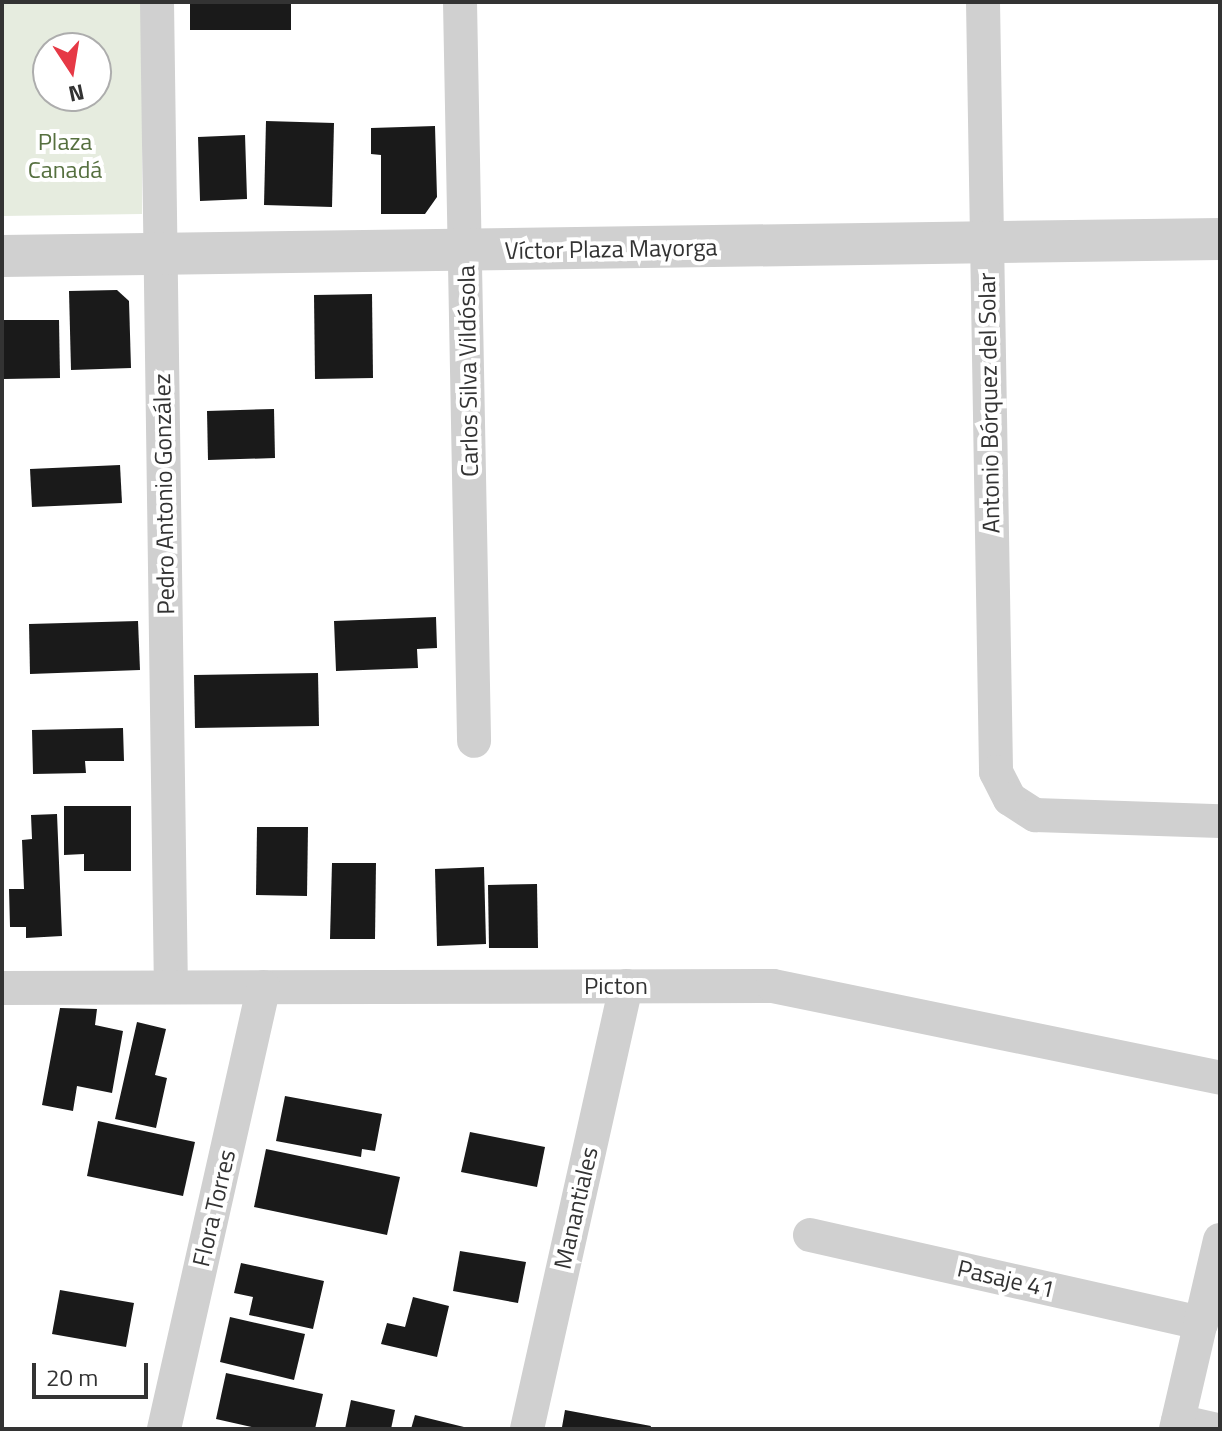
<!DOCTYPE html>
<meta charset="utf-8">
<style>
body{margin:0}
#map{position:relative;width:1222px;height:1431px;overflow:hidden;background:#fff;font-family:"Titillium Web",sans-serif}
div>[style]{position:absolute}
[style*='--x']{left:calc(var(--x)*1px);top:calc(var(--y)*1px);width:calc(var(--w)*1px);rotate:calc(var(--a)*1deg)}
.green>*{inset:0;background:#e6ecdf}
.building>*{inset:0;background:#1a1a1a}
.minor>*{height:34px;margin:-17px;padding:0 17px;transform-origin:17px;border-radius:17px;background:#d0d0d0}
.tertiary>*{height:42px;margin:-21px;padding:0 21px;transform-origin:21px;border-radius:21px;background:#d0d0d0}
span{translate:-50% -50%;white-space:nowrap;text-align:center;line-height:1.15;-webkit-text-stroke:8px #fff;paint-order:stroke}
.park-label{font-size:24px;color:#56703f}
.street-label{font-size:24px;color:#333}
.frame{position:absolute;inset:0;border:4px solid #333;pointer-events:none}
.north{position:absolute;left:32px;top:32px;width:80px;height:80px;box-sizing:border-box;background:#fff;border:2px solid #adadad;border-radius:50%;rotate:168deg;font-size:22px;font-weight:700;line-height:32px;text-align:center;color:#333}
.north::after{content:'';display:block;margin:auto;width:28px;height:36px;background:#e63946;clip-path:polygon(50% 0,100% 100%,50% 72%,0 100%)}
.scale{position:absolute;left:32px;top:1363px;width:116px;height:36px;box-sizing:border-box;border:4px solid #333;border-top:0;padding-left:10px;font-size:24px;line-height:28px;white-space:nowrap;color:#333;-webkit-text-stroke:6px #fff;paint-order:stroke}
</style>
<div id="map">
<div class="green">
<div style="clip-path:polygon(evenodd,2px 2px,142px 2px,142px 214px,2px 216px,2px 2px,48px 48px,96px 48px,96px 96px,48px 96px,48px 48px)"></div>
</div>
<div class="building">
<div style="clip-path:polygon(190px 2px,291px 2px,291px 30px,190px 30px)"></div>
<div style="clip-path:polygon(266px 121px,334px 123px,332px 207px,264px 205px)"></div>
<div style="clip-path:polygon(435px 126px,437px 197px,425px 214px,381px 214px,381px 155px,371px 154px,371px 128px)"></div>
<div style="clip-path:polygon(245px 135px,247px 199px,200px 201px,198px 137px)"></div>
<div style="clip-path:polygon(117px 290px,129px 301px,131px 368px,71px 370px,69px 291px)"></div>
<div style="clip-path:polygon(372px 294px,373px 378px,315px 379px,314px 295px)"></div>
<div style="clip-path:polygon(4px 320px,59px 320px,60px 378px,4px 379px)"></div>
<div style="clip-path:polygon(274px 409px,275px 458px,208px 460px,207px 411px)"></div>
<div style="clip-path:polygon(120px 465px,122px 503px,32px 507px,30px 469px)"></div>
<div style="clip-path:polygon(436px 617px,437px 648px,417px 649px,418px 668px,336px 671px,334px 621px)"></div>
<div style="clip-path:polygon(138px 621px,140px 670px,30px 674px,29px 624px)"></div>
<div style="clip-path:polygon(318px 673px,319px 726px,195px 728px,194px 675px)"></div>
<div style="clip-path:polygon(123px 728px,124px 761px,85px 761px,86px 773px,33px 774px,32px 730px)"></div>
<div style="clip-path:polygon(64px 806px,131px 806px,131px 871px,84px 871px,84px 854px,64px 855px)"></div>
<div style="clip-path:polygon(57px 814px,62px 936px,26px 938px,26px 927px,10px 927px,9px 889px,24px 889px,22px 840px,32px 839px,31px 815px)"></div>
<div style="clip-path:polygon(257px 827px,308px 827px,307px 896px,256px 895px)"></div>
<div style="clip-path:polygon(332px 863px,376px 863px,375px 939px,330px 939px)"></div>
<div style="clip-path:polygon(484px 867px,486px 944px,437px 946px,435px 869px)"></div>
<div style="clip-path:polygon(537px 884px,538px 948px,489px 948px,488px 885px)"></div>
<div style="clip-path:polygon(60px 1008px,97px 1009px,95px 1025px,123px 1031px,112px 1093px,77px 1086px,73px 1111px,42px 1105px)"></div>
<div style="clip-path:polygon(137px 1022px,166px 1029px,155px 1075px,167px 1078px,156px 1128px,115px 1119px)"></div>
<div style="clip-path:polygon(285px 1096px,382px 1114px,375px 1151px,362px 1149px,361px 1157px,276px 1141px)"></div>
<div style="clip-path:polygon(98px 1121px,195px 1142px,183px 1196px,87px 1176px)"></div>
<div style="clip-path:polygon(470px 1132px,545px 1147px,537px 1187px,461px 1172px)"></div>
<div style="clip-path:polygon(266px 1149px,400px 1177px,387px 1235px,254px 1207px)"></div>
<div style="clip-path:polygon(460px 1251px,526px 1262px,518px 1303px,453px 1291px)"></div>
<div style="clip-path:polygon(241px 1263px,324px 1281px,313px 1329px,249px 1315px,253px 1297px,234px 1293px)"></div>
<div style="clip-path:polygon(60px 1290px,134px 1303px,126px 1347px,52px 1334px)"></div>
<div style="clip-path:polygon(413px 1297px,449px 1306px,437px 1357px,381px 1344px,387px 1323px,405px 1327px)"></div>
<div style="clip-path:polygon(230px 1317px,305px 1334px,294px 1380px,220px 1362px)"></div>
<div style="clip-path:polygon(226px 1373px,323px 1394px,315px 1429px,261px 1429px,216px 1419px)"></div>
<div style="clip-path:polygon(351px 1400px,395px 1410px,391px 1429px,345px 1429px)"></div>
<div style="clip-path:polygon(565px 1410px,651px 1426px,650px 1429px,552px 1429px,562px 1427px)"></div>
<div style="clip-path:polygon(415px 1415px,468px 1428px,468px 1429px,411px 1429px)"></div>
</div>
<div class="minor">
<div style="--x:157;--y:2;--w:985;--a:89.19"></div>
<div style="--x:460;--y:2;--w:739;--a:88.91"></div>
<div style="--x:983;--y:2;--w:770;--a:89.03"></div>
<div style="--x:996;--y:772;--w:30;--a:63"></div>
<div style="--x:1010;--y:799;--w:30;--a:33"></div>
<div style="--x:1035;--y:815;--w:185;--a:1.9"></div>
<div style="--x:2;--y:988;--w:771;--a:-0.15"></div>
<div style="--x:773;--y:986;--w:456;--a:11.6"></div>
<div style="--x:810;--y:1235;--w:401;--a:12.7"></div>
<div style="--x:1178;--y:1421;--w:37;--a:13"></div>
<div style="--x:164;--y:1429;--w:453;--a:-77.3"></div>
<div style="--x:527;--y:1429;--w:454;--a:-77.4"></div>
<div style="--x:1176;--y:1429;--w:194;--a:-76.9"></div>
</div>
<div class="tertiary">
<div style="--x:2;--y:256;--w:1218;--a:-0.8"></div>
</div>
<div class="park-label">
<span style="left:65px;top:156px">Plaza<br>Canadá</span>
</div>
<div class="street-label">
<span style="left:611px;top:249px;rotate:-1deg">Víctor Plaza Mayorga</span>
<span style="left:468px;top:371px;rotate:-91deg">Carlos Silva Vildósola</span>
<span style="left:989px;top:403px;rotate:-91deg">Antonio Bórquez del Solar</span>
<span style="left:164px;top:494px;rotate:-91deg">Pedro Antonio González</span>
<span style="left:616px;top:986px">Picton</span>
<span style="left:214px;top:1208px;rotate:-77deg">Flora Torres</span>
<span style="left:576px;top:1208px;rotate:-77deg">Manantiales</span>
<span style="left:1006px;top:1279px;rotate:13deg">Pasaje 41</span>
</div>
<div class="frame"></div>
<div class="north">N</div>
<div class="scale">20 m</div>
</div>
